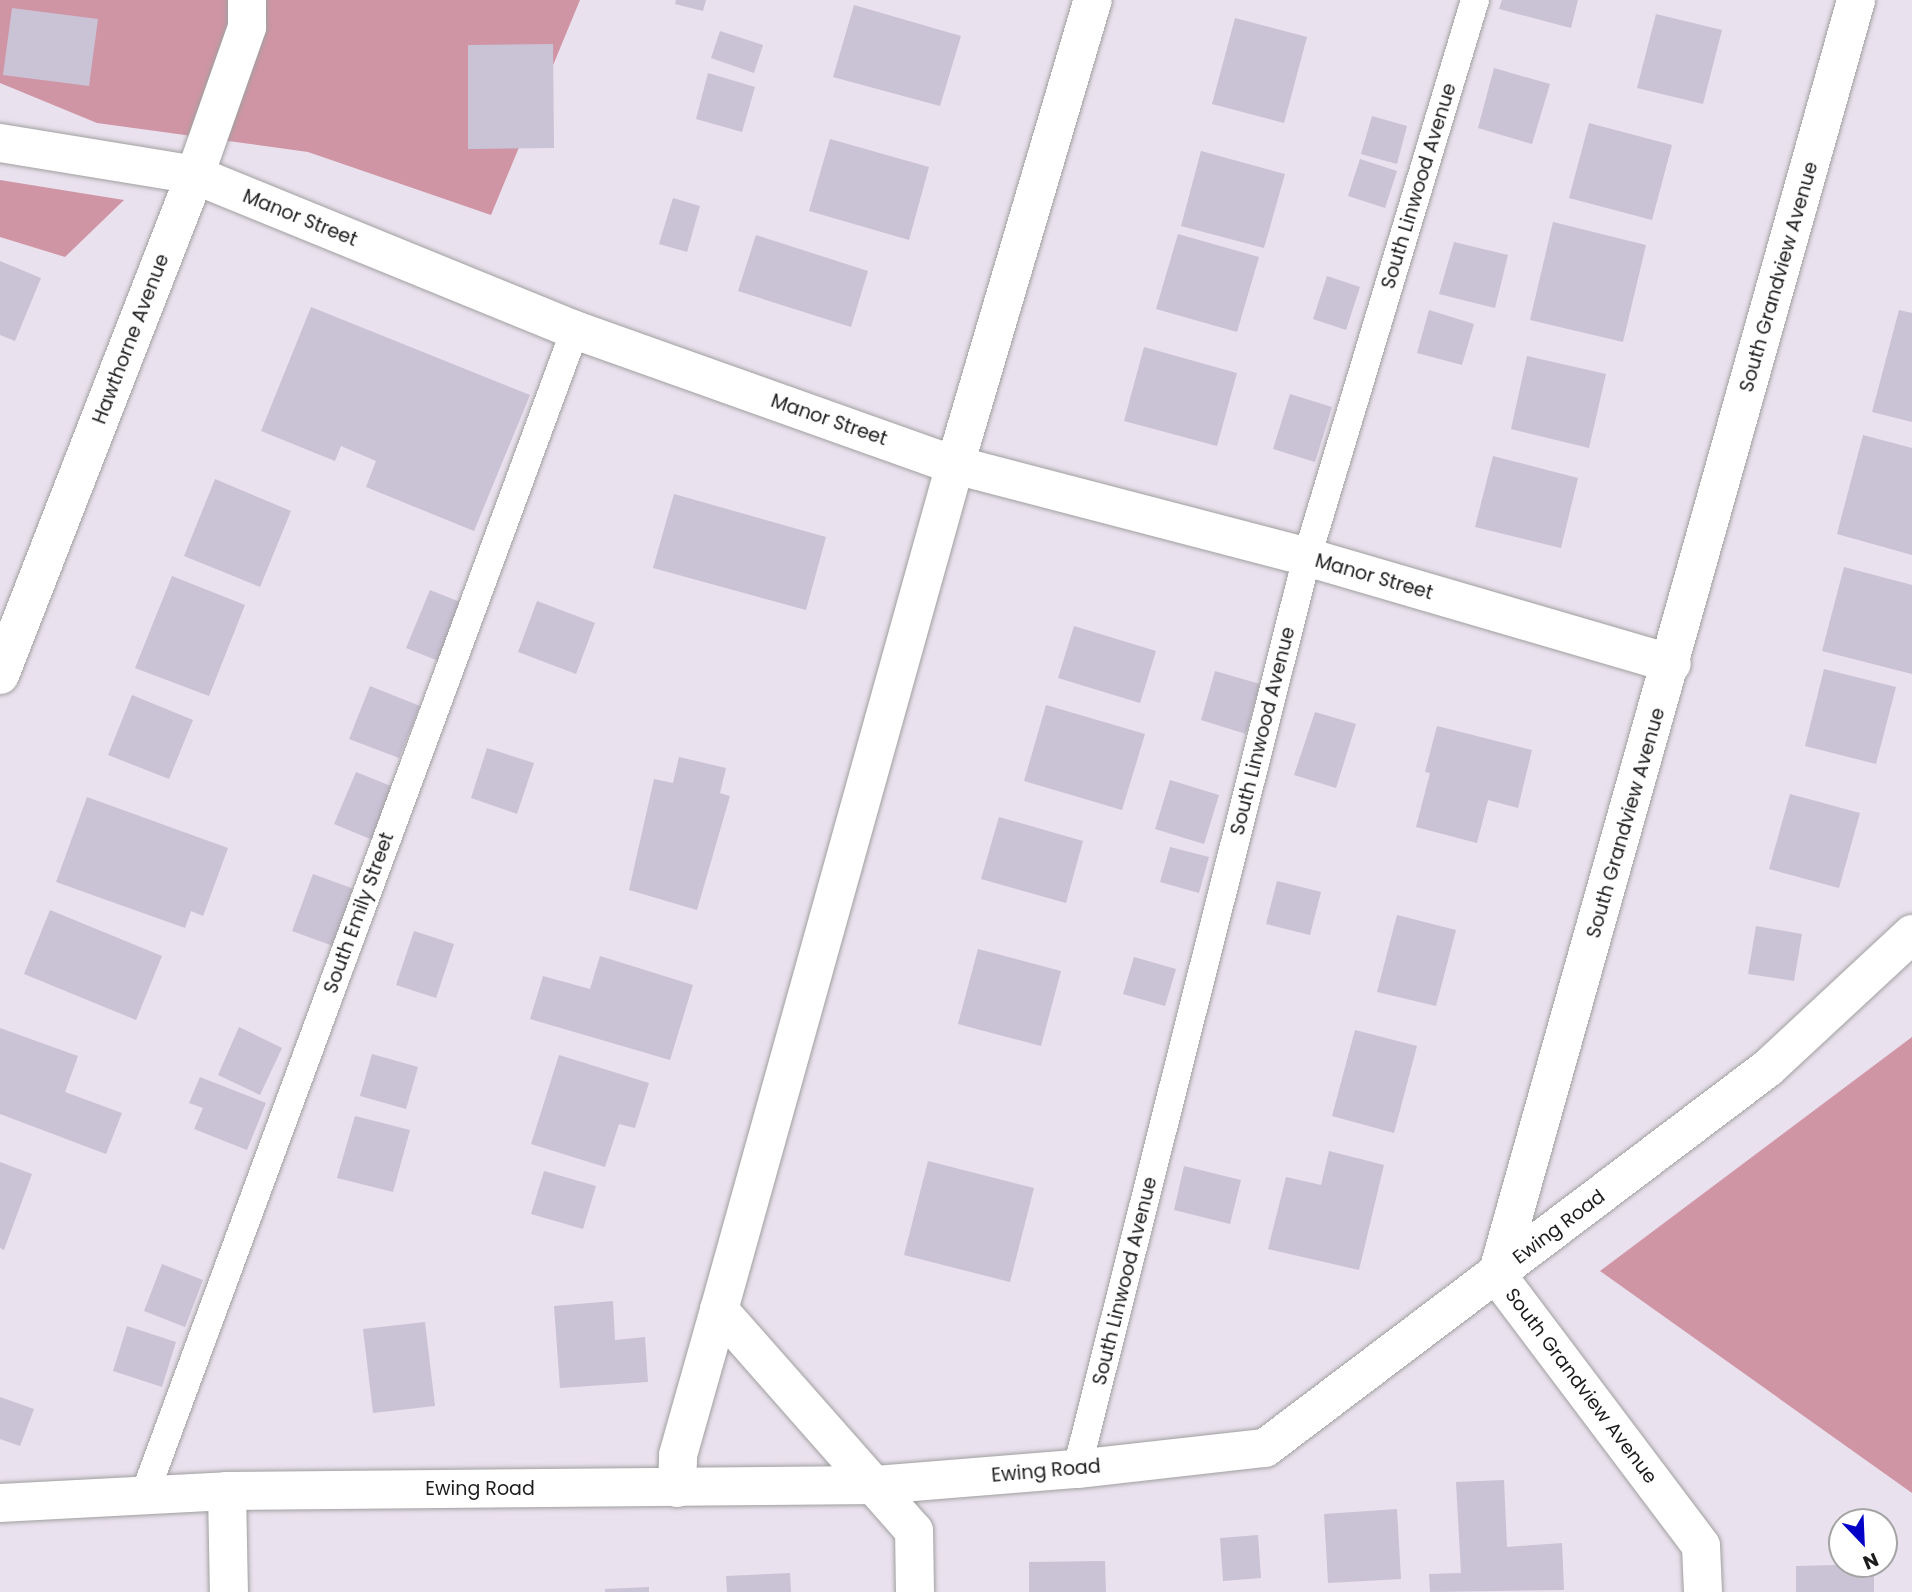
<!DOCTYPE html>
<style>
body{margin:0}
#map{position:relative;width:1912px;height:1592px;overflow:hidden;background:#eae1ee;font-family:Poppins,sans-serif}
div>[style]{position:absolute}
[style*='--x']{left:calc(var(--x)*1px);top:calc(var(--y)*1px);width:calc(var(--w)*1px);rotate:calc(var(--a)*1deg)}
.forest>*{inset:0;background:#cf95a5}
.building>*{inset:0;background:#cac2d5}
.roads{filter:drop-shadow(0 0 2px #a0a0a0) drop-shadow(0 0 2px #a0a0a0)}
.service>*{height:28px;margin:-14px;padding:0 14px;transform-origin:14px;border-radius:14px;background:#fff}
.minor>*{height:38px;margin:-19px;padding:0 19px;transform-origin:19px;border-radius:19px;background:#fff}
.tertiary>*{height:38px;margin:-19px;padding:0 19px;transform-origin:19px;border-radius:19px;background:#fff}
span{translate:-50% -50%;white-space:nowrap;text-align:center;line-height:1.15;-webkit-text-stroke:5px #fff;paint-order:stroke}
.street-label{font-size:19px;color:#1c1c1c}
.north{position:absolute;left:1828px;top:1508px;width:70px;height:70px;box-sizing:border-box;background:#fff;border:2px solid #a4a4a4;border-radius:50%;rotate:157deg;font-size:19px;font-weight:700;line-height:28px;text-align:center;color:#1c1c1c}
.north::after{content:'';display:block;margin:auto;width:24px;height:32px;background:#0300c8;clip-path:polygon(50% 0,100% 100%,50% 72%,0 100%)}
</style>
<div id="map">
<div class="forest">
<div style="clip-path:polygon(0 0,580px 0,491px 215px,308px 152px,97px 123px,0 83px)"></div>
<div style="clip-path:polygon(0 180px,124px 200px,65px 257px,0 237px)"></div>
<div style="clip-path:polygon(1912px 1037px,1912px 1493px,1600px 1271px)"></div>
</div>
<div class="building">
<div style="clip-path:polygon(676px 0,706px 0,703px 11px,675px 4px)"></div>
<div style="clip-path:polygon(1502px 0,1578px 0,1571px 28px,1499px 9px)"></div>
<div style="clip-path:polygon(854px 5px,961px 36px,940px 106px,833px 77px)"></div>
<div style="clip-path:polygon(12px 8px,98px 19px,89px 86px,3px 75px)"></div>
<div style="clip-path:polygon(1656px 14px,1722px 30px,1703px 104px,1637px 88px)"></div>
<div style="clip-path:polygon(1235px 18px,1307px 37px,1284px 123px,1212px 104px)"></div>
<div style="clip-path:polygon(720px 31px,763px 45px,754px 73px,711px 58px)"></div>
<div style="clip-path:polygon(553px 44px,554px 148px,468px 149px,468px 45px)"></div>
<div style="clip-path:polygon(1494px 68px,1550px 84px,1532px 144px,1478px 128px)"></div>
<div style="clip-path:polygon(708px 73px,755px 87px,742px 132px,696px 119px)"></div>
<div style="clip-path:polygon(1372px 116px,1407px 126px,1397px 164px,1361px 154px)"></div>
<div style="clip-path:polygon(1589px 123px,1672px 145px,1652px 220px,1569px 198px)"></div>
<div style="clip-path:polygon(830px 139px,929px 167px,909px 240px,809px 211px)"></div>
<div style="clip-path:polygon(1201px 151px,1285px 174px,1264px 248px,1181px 226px)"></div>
<div style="clip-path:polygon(1360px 159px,1397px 171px,1385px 208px,1348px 196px)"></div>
<div style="clip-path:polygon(673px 198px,700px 206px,687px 252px,659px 244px)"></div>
<div style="clip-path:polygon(1553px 222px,1646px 245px,1623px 342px,1530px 320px)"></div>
<div style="clip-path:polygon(1178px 234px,1259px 257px,1237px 332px,1156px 309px)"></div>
<div style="clip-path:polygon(756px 235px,868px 271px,851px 327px,738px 291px)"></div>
<div style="clip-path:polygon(1454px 242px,1508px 255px,1495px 308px,1439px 294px)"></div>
<div style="clip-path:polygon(0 261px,41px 278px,15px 341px,0 335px)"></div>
<div style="clip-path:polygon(1327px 276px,1360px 287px,1346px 330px,1313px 319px)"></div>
<div style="clip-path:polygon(311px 307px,530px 395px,474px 531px,366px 487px,376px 461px,341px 446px,335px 461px,261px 431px)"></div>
<div style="clip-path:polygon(1429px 310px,1474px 324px,1462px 365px,1417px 353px)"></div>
<div style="clip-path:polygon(1899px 310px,1912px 313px,1912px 422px,1872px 412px)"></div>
<div style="clip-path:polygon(1144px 347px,1237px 373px,1217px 446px,1124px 421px)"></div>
<div style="clip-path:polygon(1527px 356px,1606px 374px,1589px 448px,1511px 429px)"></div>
<div style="clip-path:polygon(1290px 394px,1332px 407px,1315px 462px,1273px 449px)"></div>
<div style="clip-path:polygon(1863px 435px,1912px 448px,1912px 555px,1837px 534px)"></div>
<div style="clip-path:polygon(1493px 456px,1578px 478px,1561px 548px,1475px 527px)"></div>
<div style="clip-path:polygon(215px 479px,291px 511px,260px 587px,184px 556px)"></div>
<div style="clip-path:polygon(674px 494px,826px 537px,806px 610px,653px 568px)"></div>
<div style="clip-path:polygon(1844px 567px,1912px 585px,1912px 674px,1822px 651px)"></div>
<div style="clip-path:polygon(172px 576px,245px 605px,209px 696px,135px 668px)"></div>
<div style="clip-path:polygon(430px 590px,470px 606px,446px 664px,406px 648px)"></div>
<div style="clip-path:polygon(537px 601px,595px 623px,576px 674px,518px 652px)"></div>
<div style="clip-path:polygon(1074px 626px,1156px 651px,1140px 703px,1058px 678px)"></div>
<div style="clip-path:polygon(1824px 669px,1896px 687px,1876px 764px,1805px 746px)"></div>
<div style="clip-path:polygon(1215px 671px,1260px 684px,1246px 734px,1201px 720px)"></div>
<div style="clip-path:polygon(370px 686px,420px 706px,399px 758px,349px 739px)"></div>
<div style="clip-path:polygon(132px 695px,193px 720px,169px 779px,108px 755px)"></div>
<div style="clip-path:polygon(1046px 705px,1145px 734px,1122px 810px,1024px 781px)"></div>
<div style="clip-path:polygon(1315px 712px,1356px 724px,1336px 788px,1294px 775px)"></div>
<div style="clip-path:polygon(1437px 726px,1532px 750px,1518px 808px,1488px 800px,1477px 843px,1416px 827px,1430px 773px,1425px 772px)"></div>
<div style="clip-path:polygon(487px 748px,534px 763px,517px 814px,471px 798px)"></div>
<div style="clip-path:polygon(679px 757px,726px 768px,720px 793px,730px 796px,697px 910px,629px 890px,654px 779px,673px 783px)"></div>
<div style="clip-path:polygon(356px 772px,396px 788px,375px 841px,334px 824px)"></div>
<div style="clip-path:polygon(1170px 780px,1219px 795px,1204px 844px,1155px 829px)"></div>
<div style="clip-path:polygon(1790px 794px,1860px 813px,1839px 888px,1769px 869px)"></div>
<div style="clip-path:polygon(87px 797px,228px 848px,203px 916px,191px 911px,185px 928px,56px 882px)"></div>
<div style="clip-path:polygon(999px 817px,1083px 841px,1066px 903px,981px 879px)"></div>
<div style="clip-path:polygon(1170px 847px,1209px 857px,1199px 893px,1160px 882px)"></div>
<div style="clip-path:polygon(313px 874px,354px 889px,333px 946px,292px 931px)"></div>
<div style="clip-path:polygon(1277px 881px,1321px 892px,1310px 935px,1266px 924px)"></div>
<div style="clip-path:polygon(50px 910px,162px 956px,136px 1020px,24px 974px)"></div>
<div style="clip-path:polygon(1397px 915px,1456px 930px,1436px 1006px,1377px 992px)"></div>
<div style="clip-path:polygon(1756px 926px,1802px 934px,1794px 981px,1748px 974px)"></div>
<div style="clip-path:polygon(414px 931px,454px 944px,436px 998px,396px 985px)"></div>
<div style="clip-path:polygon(978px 949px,1061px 971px,1041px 1046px,958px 1024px)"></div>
<div style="clip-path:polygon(600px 956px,693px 985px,670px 1060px,530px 1019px,543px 976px,590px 989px)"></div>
<div style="clip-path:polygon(1134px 957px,1176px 969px,1165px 1006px,1123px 994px)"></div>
<div style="clip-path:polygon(239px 1027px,282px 1048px,260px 1095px,218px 1075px)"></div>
<div style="clip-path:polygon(0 1028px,78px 1056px,65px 1092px,122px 1113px,106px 1154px,0 1114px)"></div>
<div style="clip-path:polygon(1355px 1030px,1417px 1046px,1394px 1133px,1332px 1116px)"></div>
<div style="clip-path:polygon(372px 1054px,418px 1067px,406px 1109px,360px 1096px)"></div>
<div style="clip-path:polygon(559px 1055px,649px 1083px,635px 1128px,619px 1124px,605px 1167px,531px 1144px)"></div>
<div style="clip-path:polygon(200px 1077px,266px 1103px,247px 1150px,194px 1129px,203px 1108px,189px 1103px)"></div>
<div style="clip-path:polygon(355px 1116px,410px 1130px,393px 1192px,337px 1178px)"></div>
<div style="clip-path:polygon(1329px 1151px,1384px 1165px,1359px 1270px,1268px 1249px,1286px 1177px,1321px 1185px)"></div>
<div style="clip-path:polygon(928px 1161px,1034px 1188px,1010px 1282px,904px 1255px)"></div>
<div style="clip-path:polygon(0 1162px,32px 1174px,4px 1250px,0 1248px)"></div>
<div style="clip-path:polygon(1184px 1166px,1241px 1180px,1230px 1224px,1174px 1210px)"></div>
<div style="clip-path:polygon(544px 1171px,596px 1186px,583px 1229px,531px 1214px)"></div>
<div style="clip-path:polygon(162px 1264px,203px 1280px,185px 1327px,144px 1311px)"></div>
<div style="clip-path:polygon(613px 1301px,615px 1340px,645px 1337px,648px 1382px,560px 1388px,554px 1306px)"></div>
<div style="clip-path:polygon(425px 1322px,435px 1406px,373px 1413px,363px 1329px)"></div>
<div style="clip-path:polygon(127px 1326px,176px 1342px,162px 1387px,113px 1371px)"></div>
<div style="clip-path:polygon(0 1397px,34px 1409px,20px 1446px,0 1439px)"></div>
<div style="clip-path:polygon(1504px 1480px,1507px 1547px,1562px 1543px,1564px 1590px,1430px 1592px,1429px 1574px,1461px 1573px,1456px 1482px)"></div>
<div style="clip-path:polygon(1397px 1509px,1401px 1579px,1328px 1583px,1324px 1514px)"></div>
<div style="clip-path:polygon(1258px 1535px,1261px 1578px,1223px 1581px,1220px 1538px)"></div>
<div style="clip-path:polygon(1105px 1561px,1106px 1592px,1029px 1592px,1029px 1562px)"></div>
<div style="clip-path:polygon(1874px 1564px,1874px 1592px,1796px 1592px,1796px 1566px)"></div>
<div style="clip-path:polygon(790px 1573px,791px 1592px,727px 1592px,726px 1576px)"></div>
<div style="clip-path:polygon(649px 1587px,649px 1592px,605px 1592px,605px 1589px)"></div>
</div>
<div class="roads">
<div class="service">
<div style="--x:1077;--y:1469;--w:941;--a:-75.85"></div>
<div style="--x:1307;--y:557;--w:582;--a:-73.22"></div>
<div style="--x:144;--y:1496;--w:1243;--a:-69.71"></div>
</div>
<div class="minor">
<div style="--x:0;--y:143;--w:198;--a:9.3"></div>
<div style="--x:195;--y:175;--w:410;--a:22.2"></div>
<div style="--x:575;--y:330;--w:403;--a:19.6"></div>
<div style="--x:955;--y:465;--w:364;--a:14.6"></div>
<div style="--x:1307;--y:557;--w:380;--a:16.3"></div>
<div style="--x:1497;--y:1275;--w:1325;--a:-74.27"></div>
<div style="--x:1497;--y:1275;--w:339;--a:53"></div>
<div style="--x:1701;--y:1546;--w:46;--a:87.5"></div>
<div style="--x:677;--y:1488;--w:33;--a:-88"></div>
<div style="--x:678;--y:1455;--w:151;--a:-74.2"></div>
<div style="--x:227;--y:1491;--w:101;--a:88.9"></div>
<div style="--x:0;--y:1503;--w:227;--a:-3"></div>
<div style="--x:227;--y:1491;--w:649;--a:-0.53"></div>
<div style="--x:876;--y:1485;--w:202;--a:-4.6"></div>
<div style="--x:1077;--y:1469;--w:189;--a:-6.4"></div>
<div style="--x:1265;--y:1448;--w:630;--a:-37.07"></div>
<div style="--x:1768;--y:1068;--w:197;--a:-42.9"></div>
</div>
<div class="tertiary">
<div style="--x:0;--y:675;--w:537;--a:-68.69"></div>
<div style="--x:195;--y:175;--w:157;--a:-70.6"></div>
<div style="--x:247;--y:27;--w:27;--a:-90"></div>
<div style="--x:915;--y:1592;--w:61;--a:-90.9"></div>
<div style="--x:914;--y:1531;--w:295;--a:-131.4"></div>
<div style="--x:719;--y:1310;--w:877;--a:-74.4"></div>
<div style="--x:955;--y:465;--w:485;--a:-73.5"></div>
</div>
</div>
<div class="street-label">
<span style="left:1419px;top:186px;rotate:-73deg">South Linwood Avenue</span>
<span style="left:300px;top:218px;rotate:22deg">Manor Street</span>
<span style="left:1779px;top:277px;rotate:-74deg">South Grandview Avenue</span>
<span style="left:131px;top:339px;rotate:-69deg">Hawthorne Avenue</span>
<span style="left:829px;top:420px;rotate:19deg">Manor Street</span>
<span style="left:1374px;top:577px;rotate:16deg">Manor Street</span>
<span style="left:1263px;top:731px;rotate:-76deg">South Linwood Avenue</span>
<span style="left:1626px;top:823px;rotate:-74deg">South Grandview Avenue</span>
<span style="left:359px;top:913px;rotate:-70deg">South Emily Street</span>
<span style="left:1559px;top:1227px;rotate:-37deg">Ewing Road</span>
<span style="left:1125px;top:1281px;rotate:-76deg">South Linwood Avenue</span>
<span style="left:1581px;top:1386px;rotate:53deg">South Grandview Avenue</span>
<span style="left:1046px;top:1471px;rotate:-5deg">Ewing Road</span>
<span style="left:480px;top:1489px">Ewing Road</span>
</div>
<div class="north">N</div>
</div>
